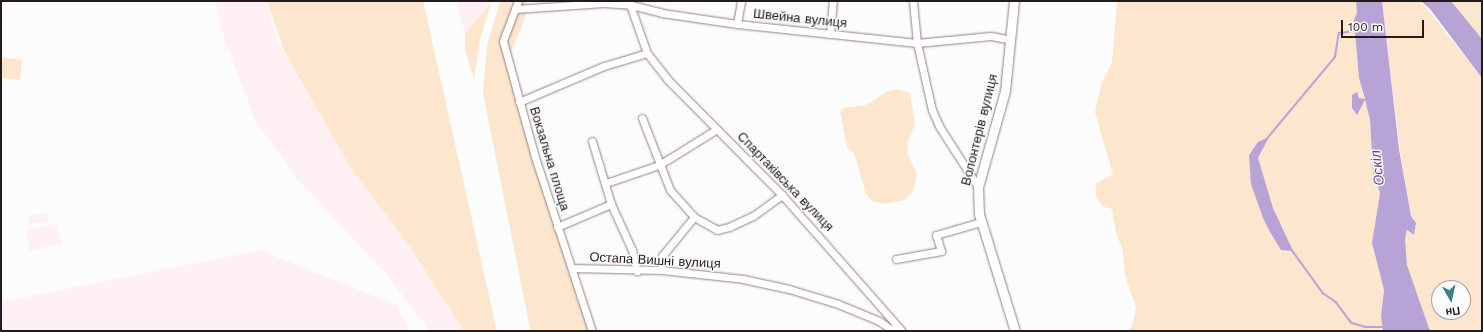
<!DOCTYPE html>
<meta charset="utf-8">
<style>
body{margin:0}
#map{position:relative;width:1483px;height:332px;overflow:hidden;background:#fcfcfc;font-family:"Work Sans",sans-serif}
div>[style]{position:absolute}
[style*='--x']{left:calc(var(--x)*1px);top:calc(var(--y)*1px);width:calc(var(--w)*1px);rotate:calc(var(--a)*1deg)}
.built>*{inset:0;background:#fff1f3}
.green>*{inset:0;background:#fce7ce}
.water>*{inset:0;background:#b8a3d7}
.stream>*{height:1.5px;margin:-0.75px;padding:0 0.75px;transform-origin:0.75px;border-radius:0.75px;background:#b8a3d7}
.roads{filter:drop-shadow(0 0 1px #967f82) drop-shadow(0 0 1px #967f82)}
.street>*{height:7px;margin:-3.5px;padding:0 3.5px;transform-origin:3.5px;border-radius:3.5px;background:#fff}
.secondary>*{height:9px;margin:-4.5px;padding:0 4.5px;transform-origin:4.5px;border-radius:4.5px;background:#fff}
span{translate:-50% -50%;white-space:nowrap;text-align:center;line-height:1.15;-webkit-text-stroke:3px #fcfcfc;paint-order:stroke}
.street-label{font-size:13px;color:#221a1b}
.water-label{font-size:14px;color:#5f4183;font-style:italic}
.frame{position:absolute;inset:0;border:2px solid #221a1b;pointer-events:none}
.north{position:absolute;left:1431px;top:280px;width:40px;height:40px;box-sizing:border-box;background:#fcfcfc;border:1px solid #a5a2a2;border-radius:50%;rotate:171deg;font-size:11px;font-weight:700;line-height:16px;text-align:center;color:#221a1b}
.north::after{content:'';display:block;margin:auto;width:14px;height:18px;background:#387f88;clip-path:polygon(50% 0,100% 100%,50% 72%,0 100%)}
.scale{position:absolute;left:1341px;top:20px;width:83px;height:18px;box-sizing:border-box;border:2px solid #221a1b;border-top:0;padding-left:5px;font-size:12px;line-height:14px;white-space:nowrap;color:#221a1b;-webkit-text-stroke:3px #fcfcfc;paint-order:stroke}
</style>
<div id="map">
<div class="built">
<div style="clip-path:polygon(215px 1px,266px 1px,278px 42px,350px 167px,473px 331px,430px 331px,385px 273px,296px 177px,256px 122px,225px 41px)"></div>
<div style="clip-path:polygon(456px 1px,491px 1px,465px 34px)"></div>
<div style="clip-path:polygon(48px 213px,49px 221px,27px 224px,31px 215px)"></div>
<div style="clip-path:polygon(57px 224px,62px 244px,30px 251px,26px 230px)"></div>
<div style="clip-path:polygon(260px 250px,396px 305px,410px 331px,1px 331px,1px 302px)"></div>
</div>
<div class="green">
<div style="clip-path:polygon(267px 1px,423px 1px,497px 331px,464px 331px,412px 250px,350px 167px,284px 51px)"></div>
<div style="clip-path:polygon(492px 1px,480px 39px,474px 80px,465px 49px,465px 34px)"></div>
<div style="clip-path:polygon(500px 1px,527px 1px,524px 21px,508px 59px,592px 331px,532px 331px,530px 328px,483px 93px,487px 46px)"></div>
<div style="clip-path:polygon(1117px 1px,1358px 2px,1359px 78px,1370px 120px,1373px 173px,1380px 193px,1372px 243px,1384px 290px,1381px 316px,1383px 331px,1126px 331px,1132px 327px,1136px 307px,1125px 276px,1123px 251px,1116px 233px,1112px 209px,1102px 206px,1096px 196px,1096px 183px,1113px 175px,1095px 112px,1101px 85px,1112px 62px)"></div>
<div style="clip-path:polygon(evenodd,1382px 1px,1421px 1px,1482px 78px,1482px 331px,1430px 331px,1407px 265px,1405px 239px,1407px 230px,1414px 235px,1416px 223px,1411px 216px,1400px 151px,1382px 1px,1439px 288px,1463px 288px,1463px 312px,1439px 312px,1439px 288px)"></div>
<div style="clip-path:polygon(1451px 1px,1482px 1px,1482px 39px)"></div>
<div style="clip-path:polygon(1px 57px,22px 60px,20px 80px,1px 78px)"></div>
<div style="clip-path:polygon(897px 89px,910px 93px,915px 124px,907px 144px,908px 154px,917px 175px,913px 191px,905px 200px,884px 204px,872px 201px,866px 194px,854px 153px,847px 148px,840px 112px,843px 108px,866px 105px,888px 91px)"></div>
</div>
<div class="water">
<div style="clip-path:polygon(1356px 1px,1382px 1px,1399px 149px,1411px 216px,1416px 223px,1414px 235px,1407px 230px,1405px 239px,1407px 265px,1430px 331px,1383px 331px,1381px 316px,1384px 290px,1372px 243px,1380px 193px,1373px 173px,1370px 120px,1365px 100px,1357px 115px,1352px 108px,1352px 95px,1357px 92px,1359px 98px,1365px 99px,1359px 78px,1354px 20px,1357px 13px)"></div>
<div style="clip-path:polygon(1421px 1px,1451px 1px,1482px 39px,1482px 78px,1430px 9px)"></div>
<div style="clip-path:polygon(1269px 137px,1258px 158px,1273px 208px,1293px 251px,1281px 250px,1270px 232px,1263px 218px,1251px 184px,1249px 155px,1258px 142px)"></div>
</div>
<div class="stream">
<div style="--x:1265;--y:141;--w:109;--a:-50.2"></div>
<div style="--x:1335;--y:57;--w:24;--a:-81"></div>
<div style="--x:1339;--y:33;--w:16;--a:-7"></div>
<div style="--x:1292;--y:250;--w:53;--a:54.2"></div>
<div style="--x:1323;--y:293;--w:16;--a:35"></div>
<div style="--x:1336;--y:302;--w:26;--a:53"></div>
<div style="--x:1352;--y:323;--w:15;--a:16"></div>
<div style="--x:1366;--y:327;--w:16;--a:0"></div>
</div>
<div class="roads">
<div class="street">
<div style="--x:518;--y:1;--w:43;--a:110.6"></div>
<div style="--x:503;--y:41;--w:120;--a:74.6"></div>
<div style="--x:535;--y:157;--w:183;--a:71.9"></div>
<div style="--x:913;--y:1;--w:42;--a:84.6"></div>
<div style="--x:917;--y:43;--w:69;--a:77.4"></div>
<div style="--x:932;--y:110;--w:17;--a:66"></div>
<div style="--x:939;--y:126;--w:72;--a:57.4"></div>
<div style="--x:629;--y:2;--w:54;--a:70.6"></div>
<div style="--x:647;--y:53;--w:33;--a:52"></div>
<div style="--x:667;--y:79;--w:163;--a:45.2"></div>
<div style="--x:782;--y:195;--w:181;--a:48.6"></div>
<div style="--x:515;--y:9;--w:89;--a:-3.9"></div>
<div style="--x:604;--y:3;--w:27;--a:4"></div>
<div style="--x:631;--y:5;--w:32;--a:14"></div>
<div style="--x:662;--y:13;--w:76;--a:8.3"></div>
<div style="--x:737;--y:24;--w:181;--a:6"></div>
<div style="--x:917;--y:43;--w:74;--a:-5.4"></div>
<div style="--x:991;--y:36;--w:20;--a:11"></div>
<div style="--x:737;--y:24;--w:23;--a:-80"></div>
<div style="--x:830;--y:34;--w:33;--a:-85"></div>
<div style="--x:519;--y:102;--w:92;--a:-23"></div>
<div style="--x:604;--y:66;--w:45;--a:-16.8"></div>
<div style="--x:642;--y:118;--w:77;--a:68.7"></div>
<div style="--x:670;--y:190;--w:36;--a:48"></div>
<div style="--x:694;--y:217;--w:26;--a:29"></div>
<div style="--x:717;--y:230;--w:12;--a:-14"></div>
<div style="--x:729;--y:227;--w:26;--a:-25"></div>
<div style="--x:753;--y:216;--w:36;--a:-36"></div>
<div style="--x:592;--y:141;--w:66;--a:73.2"></div>
<div style="--x:611;--y:204;--w:51;--a:65.5"></div>
<div style="--x:632;--y:250;--w:22;--a:77"></div>
<div style="--x:606;--y:183;--w:56;--a:-18.8"></div>
<div style="--x:659;--y:165;--w:68;--a:-31.8"></div>
<div style="--x:557;--y:227;--w:59;--a:-23.1"></div>
<div style="--x:896;--y:259;--w:46;--a:-10.1"></div>
<div style="--x:941;--y:251;--w:17;--a:-107"></div>
<div style="--x:936;--y:235;--w:47;--a:-16.1"></div>
<div style="--x:572;--y:268;--w:90;--a:1.3"></div>
<div style="--x:662;--y:270;--w:81;--a:6.3"></div>
<div style="--x:743;--y:279;--w:47;--a:12.3"></div>
<div style="--x:789;--y:289;--w:51;--a:17"></div>
<div style="--x:838;--y:304;--w:44;--a:22.5"></div>
<div style="--x:879;--y:321;--w:18;--a:34"></div>
<div style="--x:662;--y:270;--w:14;--a:-90"></div>
<div style="--x:662;--y:256;--w:50;--a:-50.6"></div>
</div>
<div class="secondary">
<div style="--x:1014;--y:1;--w:90;--a:95.7"></div>
<div style="--x:1005;--y:91;--w:100;--a:105.7"></div>
<div style="--x:978;--y:187;--w:27;--a:88"></div>
<div style="--x:979;--y:214;--w:122;--a:72.9"></div>
</div>
</div>
<div class="street-label">
<span style="left:800px;top:19px;rotate:6deg">Швейна вулиця</span>
<span style="left:980px;top:130px;rotate:-76deg">Волонтерів вулиця</span>
<span style="left:549px;top:159px;rotate:73deg">Вокзальна площа</span>
<span style="left:785px;top:182px;rotate:46deg">Спартаківська вулиця</span>
<span style="left:655px;top:261px;rotate:3deg">Остапа Вишні вулиця</span>
</div>
<div class="water-label">
<span style="left:1377px;top:168px;rotate:-97deg">Оскіл</span>
</div>
<div class="frame"></div>
<div class="north">Пн</div>
<div class="scale">100 m</div>
</div>
